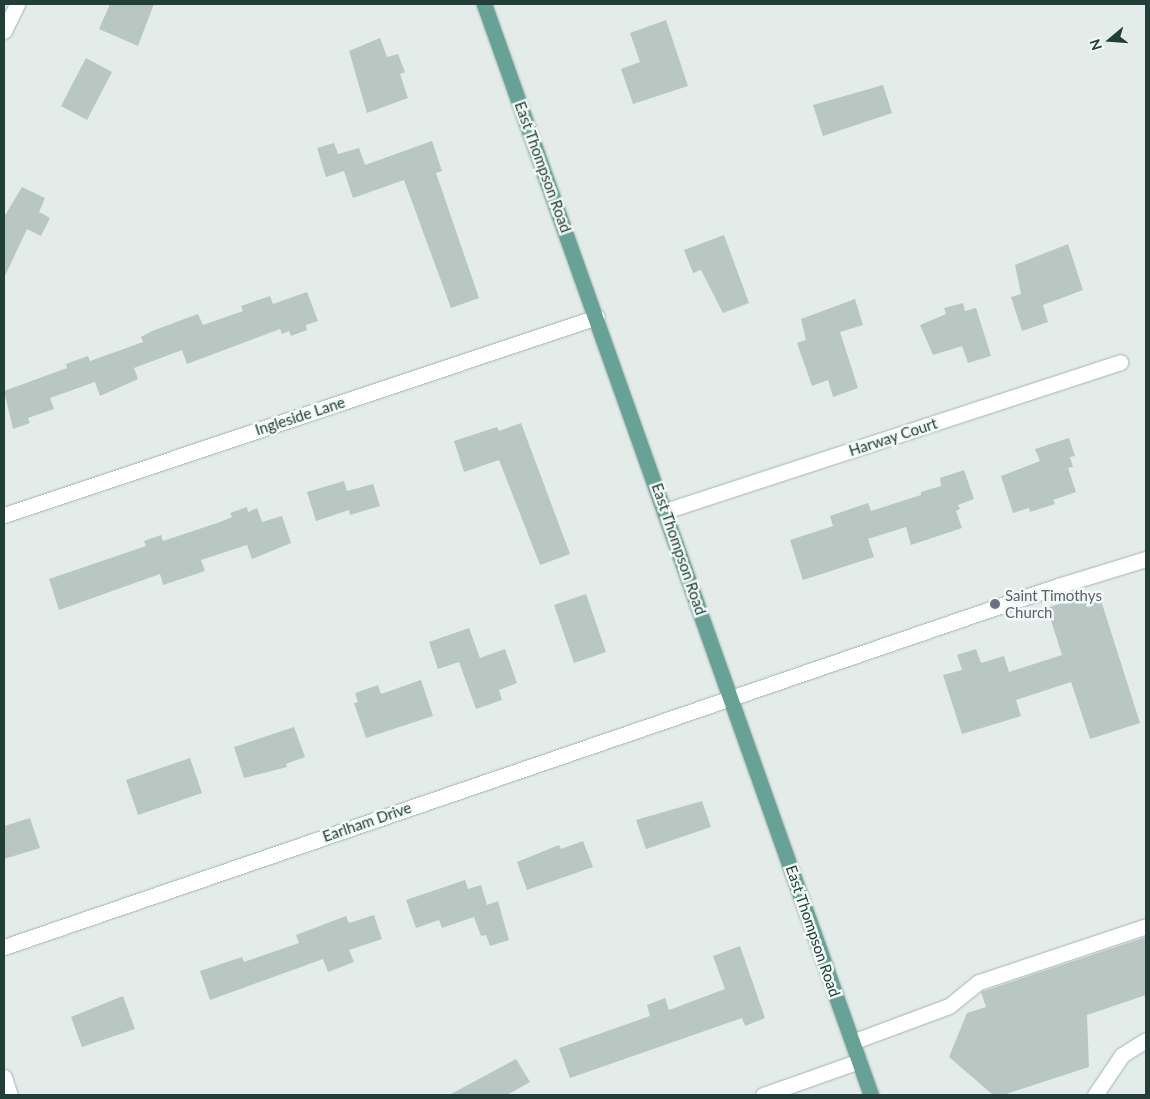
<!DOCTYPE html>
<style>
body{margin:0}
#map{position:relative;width:1150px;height:1099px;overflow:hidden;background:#e3ece9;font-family:Lato,sans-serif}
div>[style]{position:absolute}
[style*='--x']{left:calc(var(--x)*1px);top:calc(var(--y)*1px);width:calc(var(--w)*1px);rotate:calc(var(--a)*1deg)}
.building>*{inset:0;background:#b8c7c2}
.roads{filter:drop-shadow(0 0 1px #a5b4b0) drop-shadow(0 0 1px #a5b4b0)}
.minor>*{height:15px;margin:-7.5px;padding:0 7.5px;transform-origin:7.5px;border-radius:7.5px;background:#fff}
.major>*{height:15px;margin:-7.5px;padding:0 7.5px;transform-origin:7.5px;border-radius:7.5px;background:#68a195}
.dots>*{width:14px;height:14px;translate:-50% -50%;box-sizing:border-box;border:2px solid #f3f9f6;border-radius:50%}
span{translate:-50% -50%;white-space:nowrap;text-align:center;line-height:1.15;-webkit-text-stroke:5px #f3f9f6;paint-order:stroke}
.street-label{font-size:15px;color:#223e38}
.worship-label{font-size:15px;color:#5b616d}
.left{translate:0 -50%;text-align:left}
.frame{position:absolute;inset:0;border:5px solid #223e38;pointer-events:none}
.north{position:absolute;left:1085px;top:15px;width:50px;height:50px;-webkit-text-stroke:4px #f3f9f6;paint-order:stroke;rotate:252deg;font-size:14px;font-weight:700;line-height:20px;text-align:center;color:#223e38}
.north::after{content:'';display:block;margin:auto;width:18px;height:22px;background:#223e38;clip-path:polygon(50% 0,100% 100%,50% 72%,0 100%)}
</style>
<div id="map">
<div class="building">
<div style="clip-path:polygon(110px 4px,154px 4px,138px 46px,99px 29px)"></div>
<div style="clip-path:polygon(666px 20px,688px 86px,633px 104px,621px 69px,640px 62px,630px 33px)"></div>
<div style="clip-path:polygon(380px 38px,387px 57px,398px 54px,405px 72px,400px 74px,408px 98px,367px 113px,349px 51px)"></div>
<div style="clip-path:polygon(86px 58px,112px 72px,87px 120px,61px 106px)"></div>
<div style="clip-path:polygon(883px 85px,892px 113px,823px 136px,813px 105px)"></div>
<div style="clip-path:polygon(432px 141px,442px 171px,436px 173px,479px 298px,451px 308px,404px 180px,353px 198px,344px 171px,326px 177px,317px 148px,334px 143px,338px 154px,359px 148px,365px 165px)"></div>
<div style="clip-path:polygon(22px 187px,45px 198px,39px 212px,50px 218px,41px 236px,27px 229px,4px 278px,4px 217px)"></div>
<div style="clip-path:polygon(724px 235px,749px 303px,723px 313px,701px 270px,693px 273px,684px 250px)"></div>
<div style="clip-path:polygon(1068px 244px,1083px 290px,1043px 305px,1048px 322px,1022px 331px,1011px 297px,1021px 294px,1015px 265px)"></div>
<div style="clip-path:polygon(307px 292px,318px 321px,306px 325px,307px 330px,291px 336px,289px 331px,282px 334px,280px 329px,187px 364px,182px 350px,134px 368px,138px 379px,100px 396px,95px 382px,50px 398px,54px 409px,28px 418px,30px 423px,13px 429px,4px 391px,67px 368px,66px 364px,88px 356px,90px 361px,143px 342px,141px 337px,152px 331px,198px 314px,203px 325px,243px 311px,241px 306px,270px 296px,273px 304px)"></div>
<div style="clip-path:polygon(855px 299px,863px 325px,840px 332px,858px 388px,833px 397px,828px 380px,812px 386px,797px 343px,806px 340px,801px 319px)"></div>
<div style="clip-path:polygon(963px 303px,965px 311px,976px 308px,991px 356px,968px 363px,962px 346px,933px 355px,920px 325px,946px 314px,944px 308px)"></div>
<div style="clip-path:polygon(521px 423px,570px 554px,540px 565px,499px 460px,464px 472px,454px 441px,497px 427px,499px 431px)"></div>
<div style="clip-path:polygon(1069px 438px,1075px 456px,1070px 457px,1073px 467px,1068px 468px,1076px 492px,1053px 500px,1055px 504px,1030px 512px,1029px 508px,1013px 513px,1001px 476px,1040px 461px,1035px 449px)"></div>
<div style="clip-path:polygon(964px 470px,974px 499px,958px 505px,960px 509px,956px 511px,962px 528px,911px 545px,906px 527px,868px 539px,874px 557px,803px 580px,790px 540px,833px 526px,830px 516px,868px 503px,871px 511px,921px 495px,921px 492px,941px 486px,940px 478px)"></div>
<div style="clip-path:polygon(344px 481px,347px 491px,373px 484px,380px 506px,350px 515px,349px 510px,316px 521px,307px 492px)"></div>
<div style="clip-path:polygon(247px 507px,248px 512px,257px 508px,262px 522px,282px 516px,291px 543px,252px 559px,247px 545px,201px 560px,205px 571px,163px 585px,160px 574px,59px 610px,49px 579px,146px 546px,144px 541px,161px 535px,163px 541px,220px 522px,232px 517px,230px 513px)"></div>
<div style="clip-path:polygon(1098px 591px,1140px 723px,1090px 739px,1071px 682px,1016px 700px,1021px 716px,962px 734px,943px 675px,962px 670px,957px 655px,976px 649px,981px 663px,1004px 656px,1009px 672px,1062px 655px,1047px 608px)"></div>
<div style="clip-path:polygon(586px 594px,606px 652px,574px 663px,554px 605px)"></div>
<div style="clip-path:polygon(469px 628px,480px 658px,505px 649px,517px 683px,499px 690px,502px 700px,476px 709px,459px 662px,438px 669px,429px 642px)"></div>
<div style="clip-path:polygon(421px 680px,433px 716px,366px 738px,354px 703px,358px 702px,355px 693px,378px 685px,381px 694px)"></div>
<div style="clip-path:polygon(294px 727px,305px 757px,286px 764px,287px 767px,244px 778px,234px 747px)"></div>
<div style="clip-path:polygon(190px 758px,202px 793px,138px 815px,126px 780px)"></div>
<div style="clip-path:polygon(702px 801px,711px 827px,646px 849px,636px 820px)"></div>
<div style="clip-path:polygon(30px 818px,40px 848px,4px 859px,4px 826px)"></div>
<div style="clip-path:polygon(583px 841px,593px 867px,527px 890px,517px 862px,559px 845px,561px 849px)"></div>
<div style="clip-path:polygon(465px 880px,468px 889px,481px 885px,487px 905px,498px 901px,509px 940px,490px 946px,486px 935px,481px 936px,474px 917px,442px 928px,439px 920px,416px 928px,406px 900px)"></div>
<div style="clip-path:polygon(374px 915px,382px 939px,349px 950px,354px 962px,328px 972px,323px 959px,210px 1000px,200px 971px,242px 957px,244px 962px,299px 943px,296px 935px,346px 916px,349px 923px)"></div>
<div style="clip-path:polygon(1146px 937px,1146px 995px,1087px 1015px,1089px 1067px,1003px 1095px,993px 1095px,949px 1057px,967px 1013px,986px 1007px,981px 992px)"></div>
<div style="clip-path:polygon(740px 946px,765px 1018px,745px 1026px,742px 1018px,570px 1078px,559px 1048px,650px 1016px,647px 1005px,665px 998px,669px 1010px,725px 989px,713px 956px)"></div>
<div style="clip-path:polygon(123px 996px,135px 1029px,82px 1047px,71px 1017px)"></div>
<div style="clip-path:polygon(516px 1059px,530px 1082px,507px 1095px,449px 1095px)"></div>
</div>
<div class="roads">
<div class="minor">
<div style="--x:4;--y:31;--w:30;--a:-64"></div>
<div style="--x:665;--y:511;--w:479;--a:-18.1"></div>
<div style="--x:4;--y:515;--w:625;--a:-18.46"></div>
<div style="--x:4;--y:947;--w:1114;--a:-18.91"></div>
<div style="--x:1058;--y:586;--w:92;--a:-17.1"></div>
<div style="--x:852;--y:1042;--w:103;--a:-20.4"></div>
<div style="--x:949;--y:1006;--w:38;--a:-39"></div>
<div style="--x:979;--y:982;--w:176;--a:-18.5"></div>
<div style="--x:4;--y:1077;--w:19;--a:72"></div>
<div style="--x:763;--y:1095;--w:102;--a:-19.5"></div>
<div style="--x:1095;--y:1095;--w:48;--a:-56"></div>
<div style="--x:1122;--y:1055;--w:28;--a:-32"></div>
</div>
<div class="major">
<div style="--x:484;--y:4;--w:1158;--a:70.47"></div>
</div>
</div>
<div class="dots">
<div style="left:995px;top:604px;background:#6b7280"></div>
</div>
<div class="street-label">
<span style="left:543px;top:167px;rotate:70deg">East Thompson Road</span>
<span style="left:300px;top:416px;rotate:-18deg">Ingleside Lane</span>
<span style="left:893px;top:437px;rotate:-18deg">Harway Court</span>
<span style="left:679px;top:549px;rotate:71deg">East Thompson Road</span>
<span style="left:367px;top:822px;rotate:-19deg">Earlham Drive</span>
<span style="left:813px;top:931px;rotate:71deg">East Thompson Road</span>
</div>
<div class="worship-label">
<span class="left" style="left:1005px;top:604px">Saint Timothys<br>Church</span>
</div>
<div class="frame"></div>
<div class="north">N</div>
</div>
